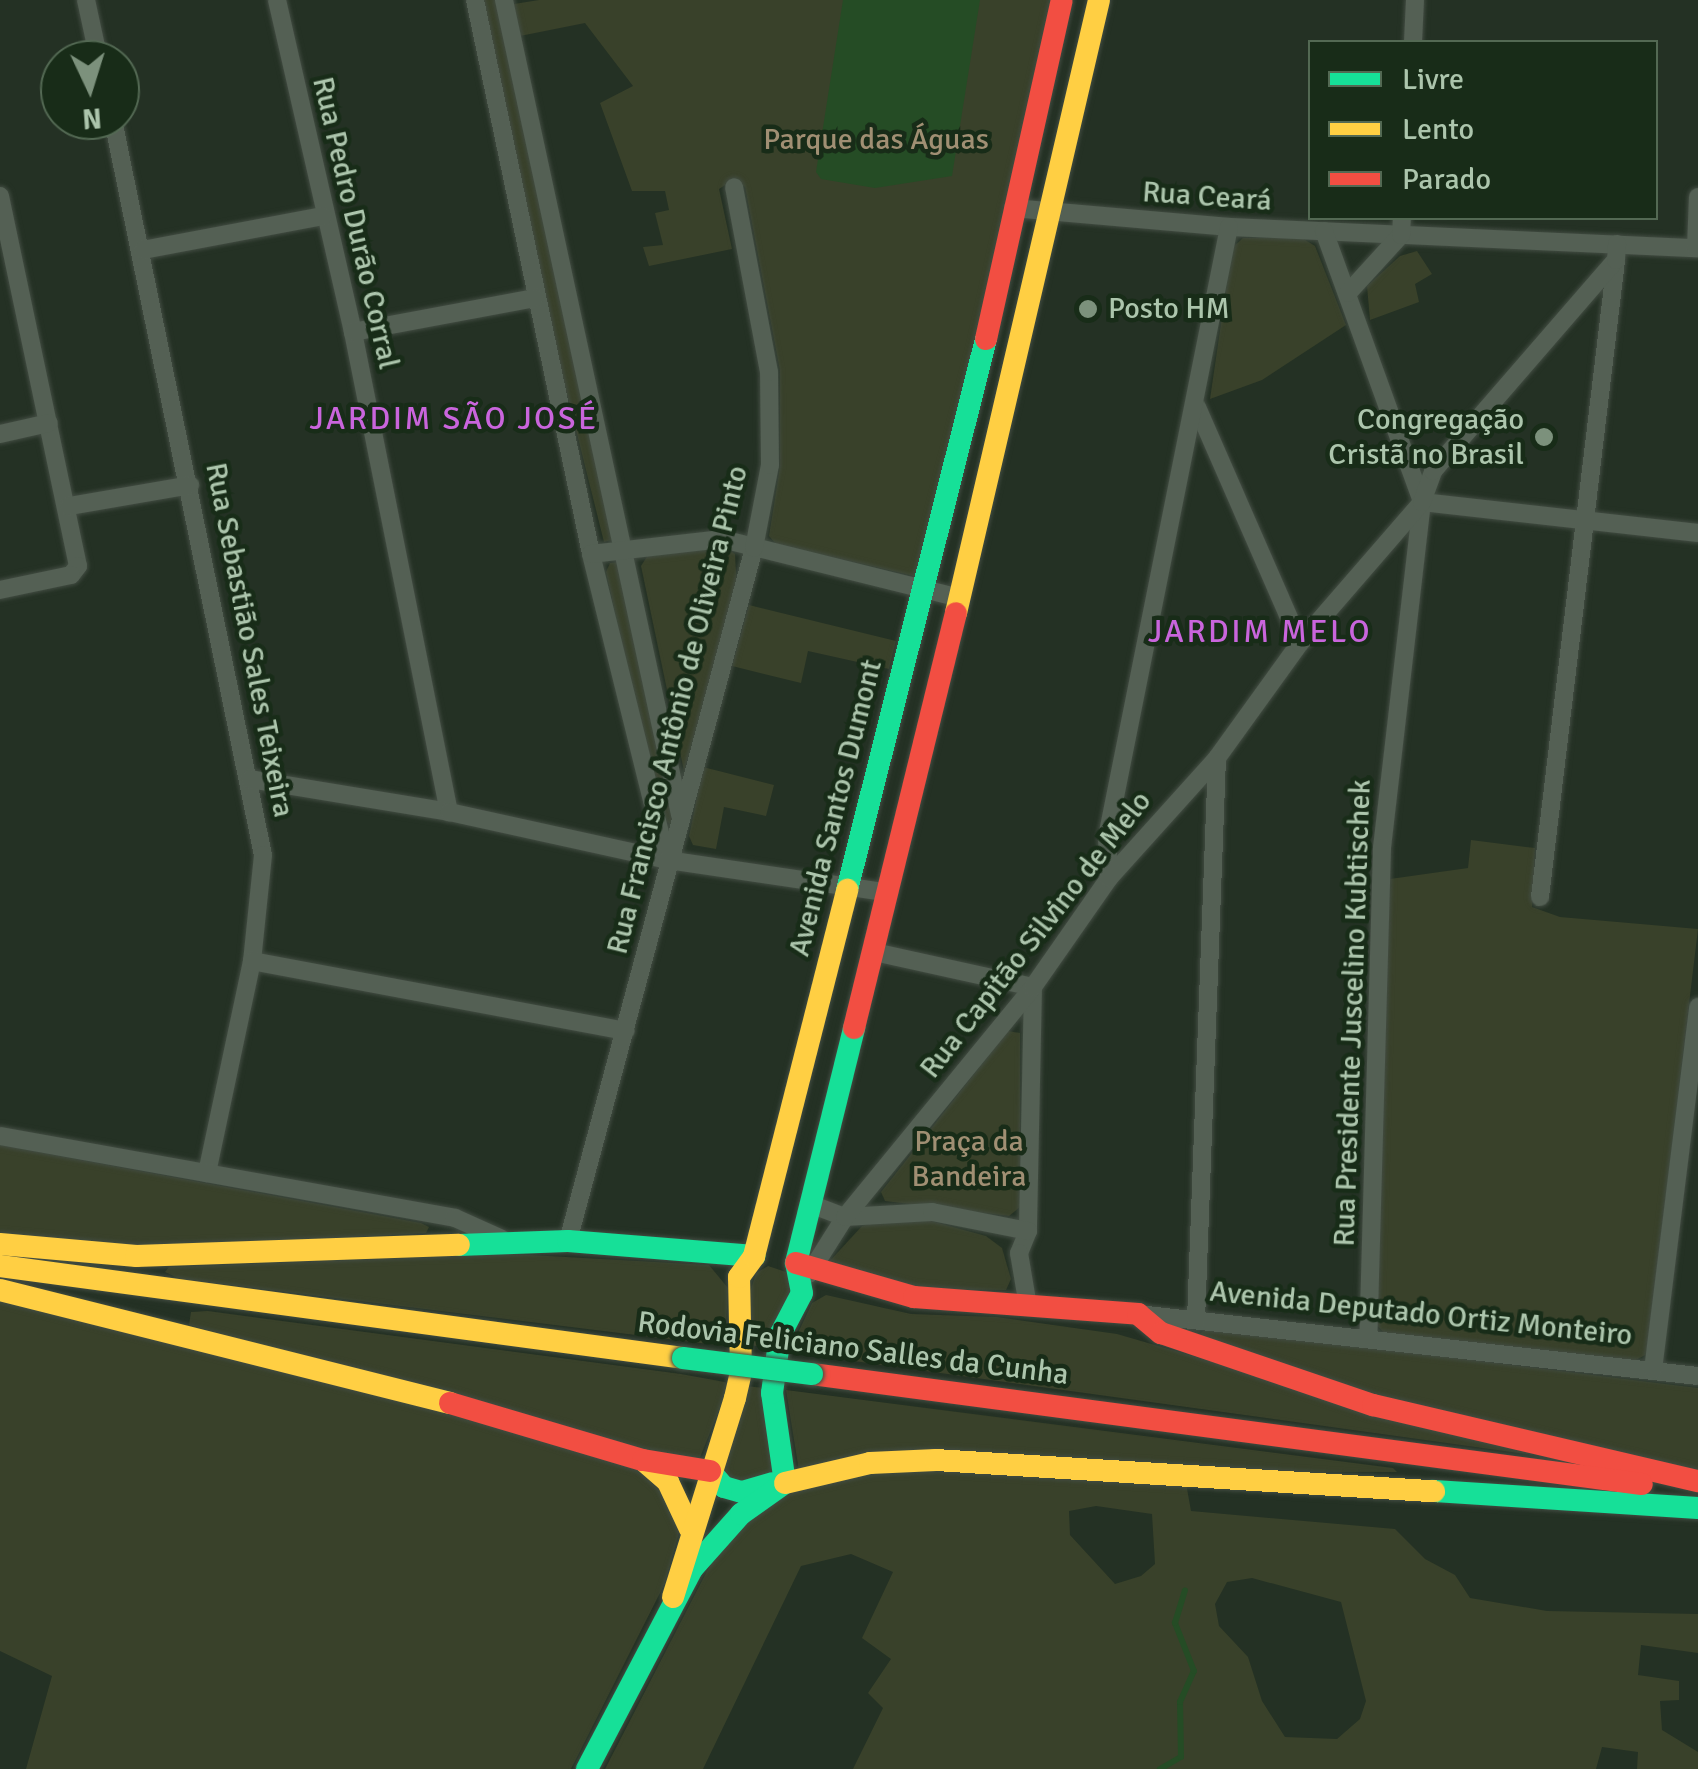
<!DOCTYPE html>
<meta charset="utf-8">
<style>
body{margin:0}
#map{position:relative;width:1698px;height:1769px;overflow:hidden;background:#243124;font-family:Signika,sans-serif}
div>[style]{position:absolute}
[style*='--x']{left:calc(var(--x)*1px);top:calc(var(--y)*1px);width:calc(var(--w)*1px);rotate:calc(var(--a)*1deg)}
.green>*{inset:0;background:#39412a}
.water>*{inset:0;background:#254c25}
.stream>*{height:6px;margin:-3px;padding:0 3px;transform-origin:3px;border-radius:3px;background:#254c25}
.roads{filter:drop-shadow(0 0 2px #424c42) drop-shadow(0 0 2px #424c42)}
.street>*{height:18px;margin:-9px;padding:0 9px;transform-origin:9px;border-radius:9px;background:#546054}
.fast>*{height:22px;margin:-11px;padding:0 11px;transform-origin:11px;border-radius:11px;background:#16e098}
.slow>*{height:22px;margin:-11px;padding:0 11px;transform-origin:11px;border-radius:11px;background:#ffcf43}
.jam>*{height:22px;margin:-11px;padding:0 11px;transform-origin:11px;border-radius:11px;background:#f24e42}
.bridges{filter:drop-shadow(0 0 2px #414e41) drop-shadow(0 0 2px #414e41)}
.fast-bridge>*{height:22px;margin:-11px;padding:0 11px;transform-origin:11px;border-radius:11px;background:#16e098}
.dots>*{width:28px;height:28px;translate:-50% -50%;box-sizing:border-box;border:5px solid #182c18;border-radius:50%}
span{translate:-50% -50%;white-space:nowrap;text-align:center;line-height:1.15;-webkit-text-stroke:9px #182c18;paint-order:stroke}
.park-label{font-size:30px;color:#a08f73}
.street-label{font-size:30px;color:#acc5ac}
.poi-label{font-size:30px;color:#acc5ac}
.left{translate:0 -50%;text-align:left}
.right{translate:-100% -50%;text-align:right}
.neighbourhood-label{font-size:32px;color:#c965dc;letter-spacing:2.5px}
.legend{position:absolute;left:1308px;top:40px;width:350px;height:180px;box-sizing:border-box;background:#182c18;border:2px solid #536953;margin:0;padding:12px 18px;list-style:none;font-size:30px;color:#acc5ac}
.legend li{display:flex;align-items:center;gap:20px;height:50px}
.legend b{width:50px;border:2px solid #536953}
.north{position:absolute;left:40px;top:40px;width:100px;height:100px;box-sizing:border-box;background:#182c18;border:2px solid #536953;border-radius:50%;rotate:176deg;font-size:28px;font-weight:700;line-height:40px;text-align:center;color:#acc5ac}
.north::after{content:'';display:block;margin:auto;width:35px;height:45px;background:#7c917c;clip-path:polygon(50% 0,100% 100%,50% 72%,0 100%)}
</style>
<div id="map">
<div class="green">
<div style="clip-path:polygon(483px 0,498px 0,612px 540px,604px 542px,543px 298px)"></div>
<div style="clip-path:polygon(539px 0,1051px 0,971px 374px,923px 567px,914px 576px,776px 544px,769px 536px,780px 466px,780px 371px,745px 187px,733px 180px,719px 189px,732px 249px,649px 266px,643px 247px,663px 245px,655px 213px,669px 210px,665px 191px,632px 191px,600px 103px,633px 86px,585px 23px,520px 36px,514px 4px)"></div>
<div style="clip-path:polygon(1243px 238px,1302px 238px,1315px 246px,1346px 325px,1262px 380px,1210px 399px,1232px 248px)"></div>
<div style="clip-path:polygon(1417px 251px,1432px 274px,1415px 284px,1419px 302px,1370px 320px,1367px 286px,1400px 256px)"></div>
<div style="clip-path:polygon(724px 545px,735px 554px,737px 591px,684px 771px,641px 566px,648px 555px)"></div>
<div style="clip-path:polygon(620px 562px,674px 825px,661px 820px,606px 572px,610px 563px)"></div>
<div style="clip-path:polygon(749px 605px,896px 641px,889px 669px,808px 651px,801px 683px,732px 666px)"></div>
<div style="clip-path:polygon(703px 767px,774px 785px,766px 816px,724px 807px,716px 849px,693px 845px,689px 836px)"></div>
<div style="clip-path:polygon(1471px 840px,1535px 848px,1532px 907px,1560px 917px,1698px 929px,1647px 1354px,1634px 1361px,1384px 1333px,1376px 1324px,1390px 879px,1468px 868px)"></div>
<div style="clip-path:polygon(1008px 1031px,1020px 1033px,1020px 1207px,1009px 1216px,885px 1201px,881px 1192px)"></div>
<div style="clip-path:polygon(0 1145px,421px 1223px,429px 1227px,426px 1233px,135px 1249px,0 1235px)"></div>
<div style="clip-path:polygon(883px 1220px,931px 1221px,986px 1236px,1002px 1248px,1011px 1279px,1006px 1290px,921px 1289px,827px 1264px,862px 1226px)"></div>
<div style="clip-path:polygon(512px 1254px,709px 1265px,728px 1288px,725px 1346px,180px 1279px,165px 1272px,169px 1267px)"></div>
<div style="clip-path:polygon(768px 1266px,789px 1273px,791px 1288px,768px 1348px,750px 1345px,748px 1298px,756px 1273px)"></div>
<div style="clip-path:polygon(826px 1295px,911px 1314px,997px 1317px,1117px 1334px,1534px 1455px,789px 1352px,812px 1303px)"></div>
<div style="clip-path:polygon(0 1300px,397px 1395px,636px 1468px,670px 1500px,679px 1533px,665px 1583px,571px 1769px,26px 1769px,52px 1676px,0 1651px)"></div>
<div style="clip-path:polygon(208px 1311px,681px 1374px,730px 1383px,699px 1460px,689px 1463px,189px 1325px,191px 1312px)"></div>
<div style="clip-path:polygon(1207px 1327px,1698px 1388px,1698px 1472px,1443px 1416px,1198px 1336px)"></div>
<div style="clip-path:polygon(745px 1386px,764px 1388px,774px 1461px,771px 1478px,762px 1484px,728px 1480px,718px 1461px)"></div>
<div style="clip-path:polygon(786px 1390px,1393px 1468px,1397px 1472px,799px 1471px)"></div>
<div style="clip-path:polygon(evenodd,874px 1468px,1186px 1483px,1191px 1511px,1395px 1529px,1425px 1559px,1455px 1575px,1470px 1598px,1547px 1611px,1698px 1614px,1698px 1653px,1641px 1645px,1638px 1675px,1679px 1681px,1679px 1700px,1660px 1701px,1662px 1730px,1698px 1752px,1698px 1769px,1637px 1769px,1638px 1752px,1602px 1747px,1596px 1769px,853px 1769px,883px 1708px,868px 1693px,891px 1659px,862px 1638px,893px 1572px,851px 1554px,801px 1566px,703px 1769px,605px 1769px,722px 1542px,764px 1507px,806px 1486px,874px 1468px,1096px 1506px,1152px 1514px,1155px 1564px,1141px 1576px,1115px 1584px,1070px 1535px,1069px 1511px,1096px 1506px,874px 1468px,1252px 1578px,1341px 1602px,1366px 1701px,1360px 1719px,1337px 1739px,1285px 1737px,1262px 1701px,1248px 1657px,1219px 1626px,1215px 1604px,1227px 1582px,1252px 1578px)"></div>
</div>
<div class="water">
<div style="clip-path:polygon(843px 0,980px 0,952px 176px,875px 188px,821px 179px,816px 172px)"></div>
</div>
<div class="stream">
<div style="--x:1160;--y:1769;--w:24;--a:-30"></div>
<div style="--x:1181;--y:1757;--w:55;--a:-91"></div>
<div style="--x:1180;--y:1702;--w:34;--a:-66"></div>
<div style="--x:1194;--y:1671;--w:52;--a:-111.6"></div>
<div style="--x:1175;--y:1623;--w:34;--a:-73"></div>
</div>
<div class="roads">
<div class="street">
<div style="--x:86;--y:0;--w:61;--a:77.8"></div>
<div style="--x:277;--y:0;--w:341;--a:77.1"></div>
<div style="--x:353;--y:332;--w:490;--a:78.7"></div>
<div style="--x:475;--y:0;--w:566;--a:78.17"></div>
<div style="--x:591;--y:554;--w:315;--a:76.1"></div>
<div style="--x:504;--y:0;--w:834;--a:77.81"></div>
<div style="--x:1413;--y:42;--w:42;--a:-87.3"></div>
<div style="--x:113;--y:120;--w:750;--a:78.47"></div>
<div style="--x:263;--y:855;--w:107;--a:95.9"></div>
<div style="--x:252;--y:961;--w:217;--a:102"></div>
<div style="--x:0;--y:196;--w:378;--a:78.1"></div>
<div style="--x:78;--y:566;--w:11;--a:128"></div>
<div style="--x:71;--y:575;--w:73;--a:168.1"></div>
<div style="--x:1013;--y:208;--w:217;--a:5"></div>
<div style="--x:1229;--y:227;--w:469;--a:2.6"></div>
<div style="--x:1324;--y:231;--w:288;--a:70.1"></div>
<div style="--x:1422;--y:502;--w:348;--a:96.6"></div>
<div style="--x:1382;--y:848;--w:488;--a:91.6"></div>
<div style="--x:1696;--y:248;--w:51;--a:-87.8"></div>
<div style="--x:143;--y:250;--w:183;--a:-10.7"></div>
<div style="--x:1348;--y:293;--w:79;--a:-47.6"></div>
<div style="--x:1401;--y:235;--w:17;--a:-87"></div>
<div style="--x:353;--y:332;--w:185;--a:-10.6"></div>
<div style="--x:1197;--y:407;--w:257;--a:66.4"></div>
<div style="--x:0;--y:434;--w:50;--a:-12.7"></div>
<div style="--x:1422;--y:502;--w:278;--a:6.4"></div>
<div style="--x:69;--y:506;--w:123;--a:-9.8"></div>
<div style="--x:591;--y:554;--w:132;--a:-6.5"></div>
<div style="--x:722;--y:539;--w:241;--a:13.9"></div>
<div style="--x:250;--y:779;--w:202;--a:9.4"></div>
<div style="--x:449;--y:812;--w:223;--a:12.4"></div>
<div style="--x:667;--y:860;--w:218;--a:8.4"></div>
<div style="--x:1109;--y:878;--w:41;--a:-92.8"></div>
<div style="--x:1107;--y:837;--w:622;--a:-78.69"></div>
<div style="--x:1540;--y:897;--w:641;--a:-83.19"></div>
<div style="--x:874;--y:952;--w:163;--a:12.4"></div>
<div style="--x:1033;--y:987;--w:244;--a:91.2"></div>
<div style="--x:1028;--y:1231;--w:24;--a:112"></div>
<div style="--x:1019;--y:1253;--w:54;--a:80.4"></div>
<div style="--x:252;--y:961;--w:380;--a:10.6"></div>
<div style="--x:0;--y:1136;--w:462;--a:10.2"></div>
<div style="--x:455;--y:1218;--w:51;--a:24.1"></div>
<div style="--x:813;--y:1205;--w:34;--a:21"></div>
<div style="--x:845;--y:1217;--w:87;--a:-3.3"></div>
<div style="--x:932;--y:1212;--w:98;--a:11.2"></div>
<div style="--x:568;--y:1241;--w:718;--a:-74.98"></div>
<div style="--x:754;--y:548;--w:85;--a:-79.1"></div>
<div style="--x:770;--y:465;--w:93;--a:-90.6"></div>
<div style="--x:769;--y:372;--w:188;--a:-100.7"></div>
<div style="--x:809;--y:1274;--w:67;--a:-57.7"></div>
<div style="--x:845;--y:1217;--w:297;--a:-50.7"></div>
<div style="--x:1033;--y:987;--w:133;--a:-55.1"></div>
<div style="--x:1109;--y:878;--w:161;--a:-48"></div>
<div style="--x:1217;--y:758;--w:142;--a:-54.2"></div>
<div style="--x:1300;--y:643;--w:186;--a:-49.1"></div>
<div style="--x:1422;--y:502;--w:33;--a:-70"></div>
<div style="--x:1433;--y:471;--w:279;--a:-49.1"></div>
<div style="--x:1616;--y:260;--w:16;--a:-86"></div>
<div style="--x:1138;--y:1314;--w:563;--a:6.32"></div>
<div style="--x:1196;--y:1320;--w:562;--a:-87.86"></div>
<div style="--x:1653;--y:1370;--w:366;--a:-82.9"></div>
</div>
<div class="fast">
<div style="--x:847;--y:890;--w:568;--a:-75.84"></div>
<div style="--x:459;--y:1245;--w:109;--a:-2.1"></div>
<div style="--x:568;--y:1241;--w:187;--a:4.6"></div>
<div style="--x:710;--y:1471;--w:21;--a:49"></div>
<div style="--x:724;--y:1487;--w:19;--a:16"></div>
<div style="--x:742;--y:1492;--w:32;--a:-16"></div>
<div style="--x:785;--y:1483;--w:91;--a:-98.2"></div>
<div style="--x:772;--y:1393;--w:59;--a:-82.1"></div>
<div style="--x:780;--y:1335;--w:47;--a:-62.4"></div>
<div style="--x:802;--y:1293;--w:31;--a:-101"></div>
<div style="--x:796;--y:1263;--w:242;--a:-76.1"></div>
<div style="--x:1434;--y:1491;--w:265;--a:3.7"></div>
<div style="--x:587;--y:1769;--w:226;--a:-62.3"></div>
<div style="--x:692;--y:1569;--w:74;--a:-48.3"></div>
<div style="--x:741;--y:1514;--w:54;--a:-35.2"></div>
</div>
<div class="slow">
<div style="--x:956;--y:613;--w:629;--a:-76.87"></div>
<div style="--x:0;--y:1244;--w:137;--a:5"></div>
<div style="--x:136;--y:1256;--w:323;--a:-2"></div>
<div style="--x:0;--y:1266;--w:689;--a:7.67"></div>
<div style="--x:0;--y:1290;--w:464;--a:14.1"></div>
<div style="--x:644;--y:1461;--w:32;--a:41"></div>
<div style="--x:668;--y:1482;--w:52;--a:64.9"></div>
<div style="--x:785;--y:1483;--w:87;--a:-13.2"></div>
<div style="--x:870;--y:1463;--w:66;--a:-2.6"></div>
<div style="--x:936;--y:1460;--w:499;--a:3.6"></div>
<div style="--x:673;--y:1597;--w:208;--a:-72.7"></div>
<div style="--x:735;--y:1398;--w:28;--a:-77"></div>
<div style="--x:741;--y:1371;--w:94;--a:-91.2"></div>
<div style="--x:739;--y:1277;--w:26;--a:-54"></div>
<div style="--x:754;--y:1256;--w:378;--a:-75.7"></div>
</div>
<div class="jam">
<div style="--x:986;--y:339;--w:347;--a:-77.4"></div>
<div style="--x:854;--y:1028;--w:427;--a:-76.2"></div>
<div style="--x:796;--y:1263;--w:123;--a:16.1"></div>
<div style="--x:914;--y:1297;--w:225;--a:4.3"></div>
<div style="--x:1138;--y:1314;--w:30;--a:40"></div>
<div style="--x:1161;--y:1333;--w:224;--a:18.8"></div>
<div style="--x:1373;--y:1405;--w:334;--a:13.2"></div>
<div style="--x:812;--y:1374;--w:837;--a:7.55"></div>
<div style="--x:450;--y:1403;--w:201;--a:16.5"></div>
<div style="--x:643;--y:1460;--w:68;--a:9.3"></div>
</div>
</div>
<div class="bridges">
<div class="fast-bridge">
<div style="--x:683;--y:1358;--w:130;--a:7.1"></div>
</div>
</div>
<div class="dots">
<div style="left:1088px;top:309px;background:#7c917c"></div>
<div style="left:1544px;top:437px;background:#7c917c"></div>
</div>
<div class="park-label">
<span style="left:876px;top:140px">Parque das Águas</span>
<span style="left:969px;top:1159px">Praça da<br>Bandeira</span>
</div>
<div class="street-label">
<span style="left:1207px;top:197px;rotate:4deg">Rua Ceará</span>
<span style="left:355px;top:223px;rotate:77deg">Rua Pedro Durão Corral</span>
<span style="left:249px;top:640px;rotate:79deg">Rua Sebastião Sales Teixeira</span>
<span style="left:678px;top:710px;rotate:-76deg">Rua Francisco Antônio de Oliveira Pinto</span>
<span style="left:836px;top:808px;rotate:-76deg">Avenida Santos Dumont</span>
<span style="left:1036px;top:935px;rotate:-52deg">Rua Capitão Silvino de Melo</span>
<span style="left:1353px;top:1013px;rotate:-88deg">Rua Presidente Juscelino Kubtischek</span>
<span style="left:1421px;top:1314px;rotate:6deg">Avenida Deputado Ortiz Monteiro</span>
<span style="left:853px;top:1349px;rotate:7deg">Rodovia Feliciano Salles da Cunha</span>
</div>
<div class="poi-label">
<span class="left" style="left:1108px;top:309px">Posto HM</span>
<span class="right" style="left:1524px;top:437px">Congregação<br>Cristã no Brasil</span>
</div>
<div class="neighbourhood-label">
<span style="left:454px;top:419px">JARDIM SÃO JOSÉ</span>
<span style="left:1260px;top:632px">JARDIM MELO</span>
</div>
<ul class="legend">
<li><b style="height:12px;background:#16e098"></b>Livre</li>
<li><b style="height:12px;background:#ffcf43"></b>Lento</li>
<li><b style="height:12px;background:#f24e42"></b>Parado</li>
</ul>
<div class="north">N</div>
</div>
